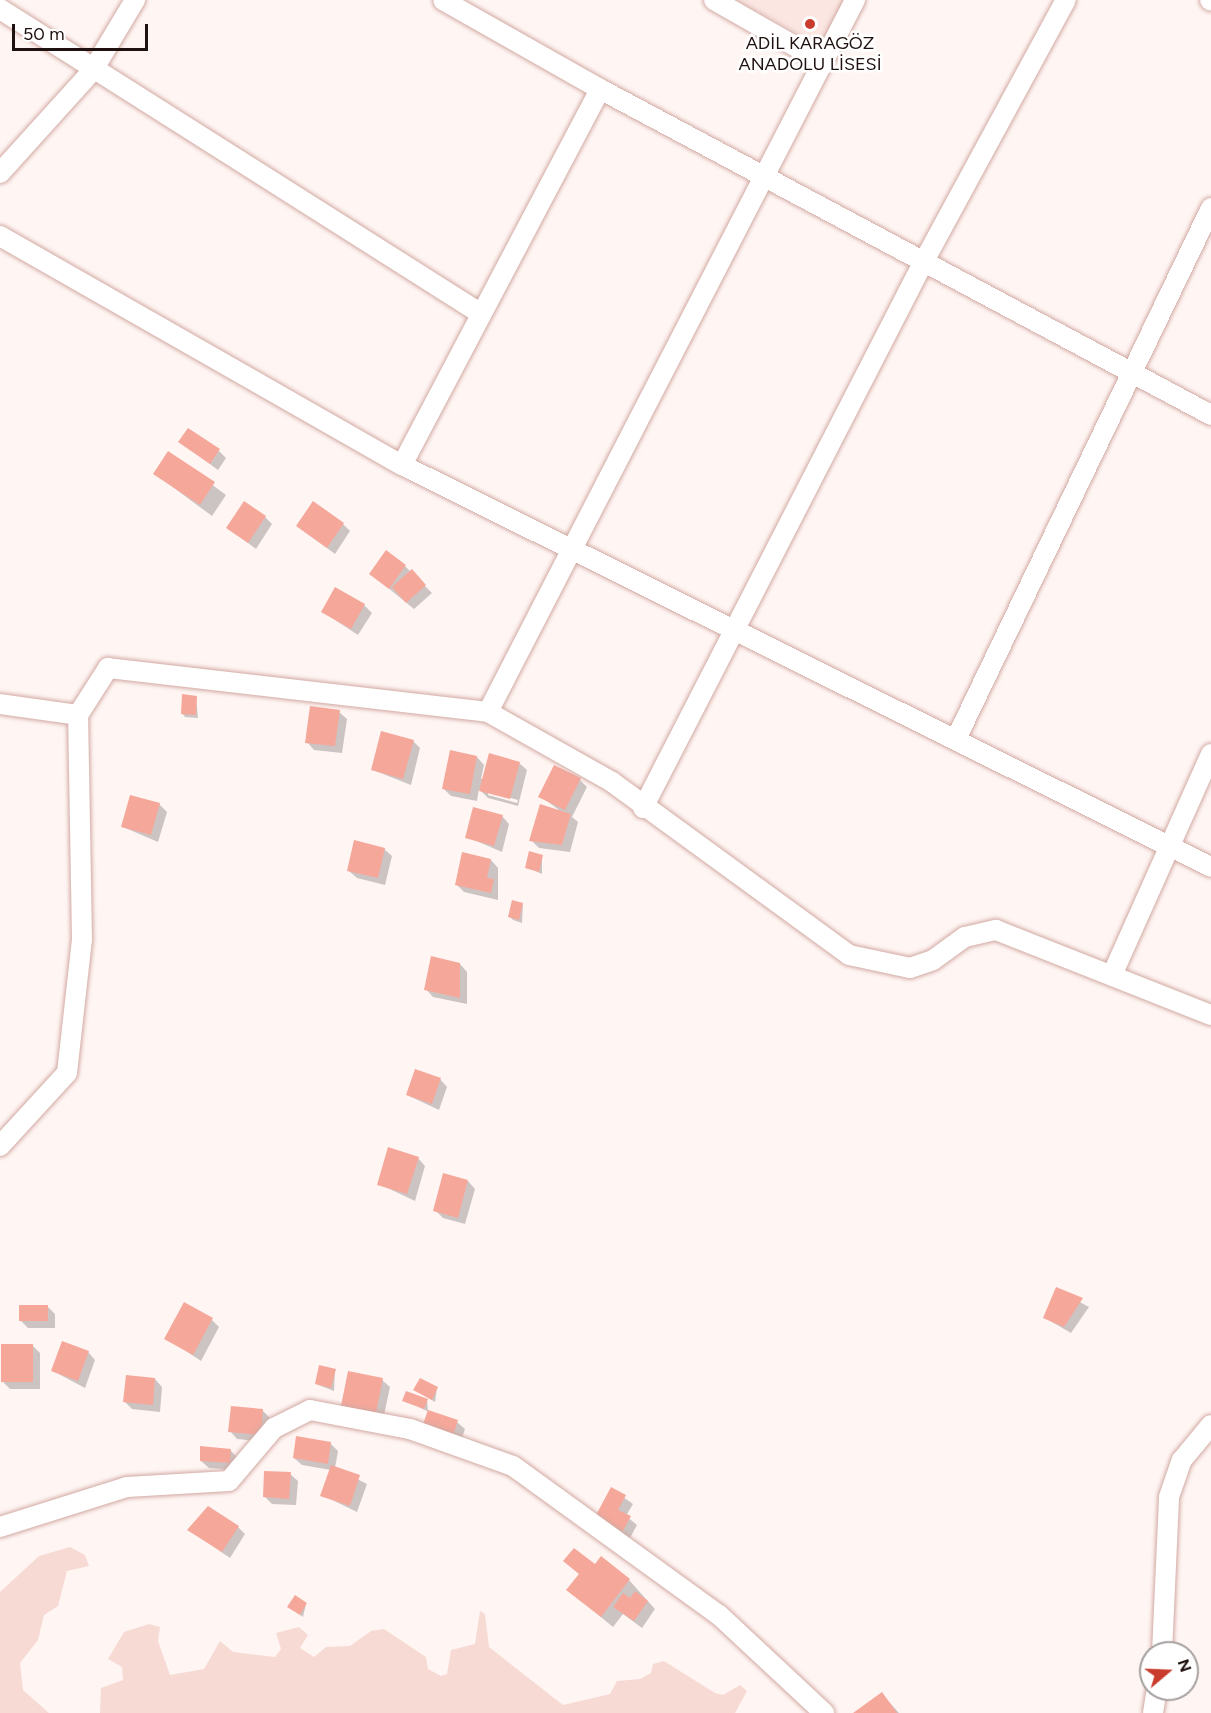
<!DOCTYPE html>
<meta charset="utf-8">
<style>
body{margin:0}
#map{position:relative;width:1211px;height:1713px;overflow:hidden;background:#fff6f4;font-family:Figtree,sans-serif}
div>[style]{position:absolute}
[style*='--x']{left:calc(var(--x)*1px);top:calc(var(--y)*1px);width:calc(var(--w)*1px);rotate:calc(var(--a)*1deg)}
.built>*{inset:0;background:#fbe6e2}
.green>*{inset:0;background:#f7dad4}
.shadow>*{inset:0;background:#0003}
.building>*{inset:0;background:#f5a79a}
.roads{filter:drop-shadow(0 0 2px #d2a9a2) drop-shadow(0 0 2px #d2a9a2)}
.minor>*{height:20px;margin:-10px;padding:0 10px;transform-origin:10px;border-radius:10px;background:#fff}
.dots>*{width:16px;height:16px;translate:-50% -50%;box-sizing:border-box;border:3px solid #fff;border-radius:50%}
span{translate:-50% -50%;white-space:nowrap;text-align:center;line-height:1.15;-webkit-text-stroke:5px #fff;paint-order:stroke}
.poi-label{font-size:18px;color:#1f110f}
.north{position:absolute;left:1139px;top:1641px;width:60px;height:60px;box-sizing:border-box;background:#fff;border:2px solid #a5a09f;border-radius:50%;rotate:71deg;font-size:16px;font-weight:700;line-height:24px;text-align:center;color:#1f110f}
.north::after{content:'';display:block;margin:auto;width:21px;height:27px;background:#c93c2d;clip-path:polygon(50% 0,100% 100%,50% 72%,0 100%)}
.scale{position:absolute;left:12px;top:24px;width:136px;height:27px;box-sizing:border-box;border:3px solid #1f110f;border-top:0;padding-left:8px;font-size:18px;line-height:21px;white-space:nowrap;color:#1f110f;-webkit-text-stroke:4px #fff;paint-order:stroke}
</style>
<div id="map">
<div class="built">
<div style="clip-path:polygon(737px 0,852px 0,825px 48px)"></div>
</div>
<div class="green">
<div style="clip-path:polygon(70px 1547px,85px 1555px,89px 1566px,67px 1571px,58px 1606px,44px 1615px,38px 1640px,20px 1663px,23px 1690px,49px 1713px,0 1713px,0 1592px,39px 1556px)"></div>
<div style="clip-path:polygon(480px 1611px,485px 1614px,489px 1647px,563px 1705px,610px 1694px,617px 1681px,640px 1679px,651px 1673px,653px 1664px,664px 1661px,715px 1693px,723px 1695px,740px 1685px,747px 1691px,735px 1713px,100px 1713px,101px 1688px,123px 1680px,122px 1667px,108px 1659px,124px 1632px,149px 1624px,160px 1627px,158px 1641px,170px 1675px,204px 1669px,220px 1641px,233px 1652px,275px 1657px,281px 1649px,276px 1633px,299px 1627px,308px 1635px,300px 1648px,314px 1657px,326px 1647px,350px 1646px,371px 1631px,384px 1629px,426px 1657px,428px 1669px,441px 1676px,447px 1674px,451px 1650px,475px 1644px)"></div>
</div>
<div class="shadow">
<div style="clip-path:polygon(180px 442px,219px 451px,226px 458px,218px 470px)"></div>
<div style="clip-path:polygon(169px 453px,226px 495px,212px 516px,155px 474px)"></div>
<div style="clip-path:polygon(265px 517px,272px 524px,256px 549px,228px 528px)"></div>
<div style="clip-path:polygon(343px 524px,350px 531px,335px 554px,297px 526px)"></div>
<div style="clip-path:polygon(405px 566px,432px 593px,414px 609px,371px 574px)"></div>
<div style="clip-path:polygon(364px 605px,372px 613px,358px 635px,323px 612px)"></div>
<div style="clip-path:polygon(196px 697px,198px 718px,185px 717px,182px 713px)"></div>
<div style="clip-path:polygon(339px 712px,347px 719px,342px 753px,314px 750px,307px 742px)"></div>
<div style="clip-path:polygon(413px 741px,420px 748px,411px 785px,373px 770px)"></div>
<div style="clip-path:polygon(evenodd,477px 757px,484px 765px,481px 779px,519px 763px,527px 770px,518px 806px,488px 798px,479px 789px,477px 801px,451px 796px,444px 789px,477px 757px,488px 792px,518px 800px,517px 803px,488px 795px,488px 792px)"></div>
<div style="clip-path:polygon(580px 780px,587px 787px,572px 817px,578px 822px,570px 852px,539px 848px,531px 840px,559px 810px,540px 796px)"></div>
<div style="clip-path:polygon(159px 804px,167px 812px,158px 842px,123px 827px)"></div>
<div style="clip-path:polygon(502px 816px,509px 824px,502px 852px,467px 837px)"></div>
<div style="clip-path:polygon(384px 849px,392px 856px,385px 885px,357px 878px,349px 871px)"></div>
<div style="clip-path:polygon(542px 856px,542px 874px,526px 867px)"></div>
<div style="clip-path:polygon(491px 860px,498px 868px,498px 900px,464px 892px,456px 884px)"></div>
<div style="clip-path:polygon(523px 904px,522px 923px,513px 920px,510px 917px)"></div>
<div style="clip-path:polygon(460px 964px,467px 972px,467px 1004px,433px 997px,426px 989px)"></div>
<div style="clip-path:polygon(440px 1079px,447px 1087px,439px 1110px,407px 1095px)"></div>
<div style="clip-path:polygon(418px 1158px,425px 1166px,415px 1201px,379px 1184px)"></div>
<div style="clip-path:polygon(468px 1181px,475px 1189px,465px 1224px,443px 1218px,435px 1210px)"></div>
<div style="clip-path:polygon(1056px 1289px,1089px 1307px,1071px 1333px,1045px 1318px)"></div>
<div style="clip-path:polygon(47px 1306px,55px 1314px,55px 1328px,28px 1328px,21px 1321px)"></div>
<div style="clip-path:polygon(212px 1320px,219px 1327px,201px 1361px,166px 1338px)"></div>
<div style="clip-path:polygon(32px 1345px,40px 1353px,40px 1389px,10px 1389px,2px 1381px)"></div>
<div style="clip-path:polygon(88px 1352px,95px 1360px,85px 1388px,53px 1371px)"></div>
<div style="clip-path:polygon(335px 1370px,334px 1391px,316px 1384px)"></div>
<div style="clip-path:polygon(155px 1379px,162px 1387px,160px 1412px,132px 1409px,125px 1402px)"></div>
<div style="clip-path:polygon(382px 1380px,390px 1387px,383px 1420px,350px 1413px)"></div>
<div style="clip-path:polygon(437px 1388px,435px 1402px,415px 1390px)"></div>
<div style="clip-path:polygon(404px 1400px,427px 1400px,428px 1411px,457px 1422px,465px 1429px,459px 1447px,429px 1412px)"></div>
<div style="clip-path:polygon(263px 1411px,270px 1418px,268px 1442px,237px 1439px,230px 1431px)"></div>
<div style="clip-path:polygon(330px 1443px,338px 1451px,335px 1468px,367px 1484px,357px 1512px,322px 1495px,331px 1470px,302px 1465px,294px 1458px)"></div>
<div style="clip-path:polygon(230px 1450px,238px 1458px,237px 1470px,209px 1468px,201px 1461px)"></div>
<div style="clip-path:polygon(290px 1474px,298px 1481px,296px 1505px,272px 1504px,265px 1497px)"></div>
<div style="clip-path:polygon(612px 1489px,633px 1504px,626px 1516px,637px 1525px,630px 1538px,605px 1524px)"></div>
<div style="clip-path:polygon(238px 1527px,245px 1534px,230px 1558px,189px 1530px)"></div>
<div style="clip-path:polygon(565px 1561px,629px 1580px,655px 1609px,642px 1628px,623px 1614px,613px 1627px,568px 1590px,580px 1575px)"></div>
<div style="clip-path:polygon(306px 1604px,303px 1617px,293px 1610px)"></div>
<div style="clip-path:polygon(882px 1694px,899px 1713px,856px 1713px)"></div>
</div>
<div class="building">
<div style="clip-path:polygon(188px 428px,220px 449px,210px 464px,178px 442px)"></div>
<div style="clip-path:polygon(168px 451px,215px 482px,200px 505px,153px 474px)"></div>
<div style="clip-path:polygon(244px 501px,266px 516px,248px 543px,226px 528px)"></div>
<div style="clip-path:polygon(313px 501px,344px 523px,327px 548px,296px 526px)"></div>
<div style="clip-path:polygon(386px 550px,406px 565px,389px 589px,369px 574px)"></div>
<div style="clip-path:polygon(412px 569px,426px 585px,406px 603px,392px 587px)"></div>
<div style="clip-path:polygon(335px 587px,365px 604px,351px 629px,321px 612px)"></div>
<div style="clip-path:polygon(182px 694px,197px 696px,196px 715px,181px 714px)"></div>
<div style="clip-path:polygon(310px 706px,340px 710px,335px 746px,305px 743px)"></div>
<div style="clip-path:polygon(381px 731px,414px 740px,403px 779px,371px 770px)"></div>
<div style="clip-path:polygon(450px 750px,477px 756px,470px 794px,442px 789px)"></div>
<div style="clip-path:polygon(489px 753px,520px 762px,510px 799px,479px 791px)"></div>
<div style="clip-path:polygon(554px 765px,581px 778px,565px 810px,538px 797px)"></div>
<div style="clip-path:polygon(130px 795px,160px 803px,151px 835px,121px 827px)"></div>
<div style="clip-path:polygon(540px 804px,571px 814px,562px 845px,529px 841px)"></div>
<div style="clip-path:polygon(473px 807px,503px 815px,494px 846px,465px 838px)"></div>
<div style="clip-path:polygon(354px 840px,385px 848px,378px 878px,347px 871px)"></div>
<div style="clip-path:polygon(529px 851px,543px 855px,539px 872px,525px 868px)"></div>
<div style="clip-path:polygon(462px 852px,491px 859px,487px 878px,494px 879px,491px 893px,455px 885px)"></div>
<div style="clip-path:polygon(512px 900px,523px 903px,519px 920px,508px 917px)"></div>
<div style="clip-path:polygon(431px 956px,460px 963px,460px 998px,424px 990px)"></div>
<div style="clip-path:polygon(415px 1069px,441px 1078px,432px 1104px,406px 1095px)"></div>
<div style="clip-path:polygon(388px 1147px,419px 1157px,407px 1194px,377px 1185px)"></div>
<div style="clip-path:polygon(443px 1173px,468px 1180px,458px 1218px,433px 1211px)"></div>
<div style="clip-path:polygon(1056px 1287px,1083px 1298px,1064px 1327px,1043px 1318px)"></div>
<div style="clip-path:polygon(184px 1302px,213px 1318px,193px 1355px,164px 1339px)"></div>
<div style="clip-path:polygon(19px 1305px,48px 1305px,48px 1321px,19px 1321px)"></div>
<div style="clip-path:polygon(62px 1341px,89px 1351px,78px 1381px,51px 1371px)"></div>
<div style="clip-path:polygon(1px 1344px,33px 1344px,33px 1382px,1px 1382px)"></div>
<div style="clip-path:polygon(319px 1365px,336px 1369px,331px 1388px,315px 1384px)"></div>
<div style="clip-path:polygon(348px 1371px,383px 1378px,376px 1413px,341px 1406px)"></div>
<div style="clip-path:polygon(126px 1375px,155px 1378px,153px 1405px,123px 1402px)"></div>
<div style="clip-path:polygon(420px 1378px,438px 1387px,432px 1400px,413px 1390px)"></div>
<div style="clip-path:polygon(406px 1391px,428px 1399px,424px 1409px,402px 1401px)"></div>
<div style="clip-path:polygon(231px 1406px,263px 1409px,261px 1435px,228px 1432px)"></div>
<div style="clip-path:polygon(428px 1410px,458px 1420px,451px 1441px,421px 1430px)"></div>
<div style="clip-path:polygon(296px 1436px,331px 1442px,328px 1464px,293px 1458px)"></div>
<div style="clip-path:polygon(200px 1446px,231px 1449px,230px 1463px,200px 1461px)"></div>
<div style="clip-path:polygon(331px 1465px,360px 1475px,350px 1506px,320px 1496px)"></div>
<div style="clip-path:polygon(264px 1471px,291px 1472px,289px 1499px,263px 1497px)"></div>
<div style="clip-path:polygon(611px 1487px,626px 1495px,618px 1510px,631px 1516px,623px 1531px,595px 1517px)"></div>
<div style="clip-path:polygon(208px 1506px,239px 1526px,222px 1552px,187px 1530px)"></div>
<div style="clip-path:polygon(574px 1548px,595px 1564px,601px 1556px,630px 1579px,601px 1617px,566px 1590px,579px 1574px,563px 1561px)"></div>
<div style="clip-path:polygon(635px 1591px,648px 1601px,634px 1621px,613px 1607px,623px 1593px,630px 1598px)"></div>
<div style="clip-path:polygon(295px 1595px,307px 1603px,300px 1615px,287px 1607px)"></div>
<div style="clip-path:polygon(882px 1692px,897px 1713px,853px 1713px)"></div>
</div>
<div class="roads">
<div class="minor">
<div style="--x:714;--y:0;--w:123;--a:29.7"></div>
<div style="--x:1210;--y:0;--w:1;--a:45"></div>
<div style="--x:0;--y:9;--w:568;--a:32.35"></div>
<div style="--x:600;--y:89;--w:693;--a:28.08"></div>
<div style="--x:0;--y:173;--w:139;--a:-47.9"></div>
<div style="--x:93;--y:70;--w:82;--a:-59"></div>
<div style="--x:0;--y:236;--w:463;--a:29.7"></div>
<div style="--x:402;--y:465;--w:903;--a:26.42"></div>
<div style="--x:402;--y:465;--w:425;--a:-62.2"></div>
<div style="--x:600;--y:89;--w:180;--a:-150.5"></div>
<div style="--x:0;--y:704;--w:79;--a:8"></div>
<div style="--x:488;--y:712;--w:801;--a:-62.73"></div>
<div style="--x:956;--y:739;--w:589;--a:-64.35"></div>
<div style="--x:643;--y:808;--w:613;--a:-62.81"></div>
<div style="--x:923;--y:263;--w:299;--a:-61.5"></div>
<div style="--x:1113;--y:973;--w:240;--a:-65.9"></div>
<div style="--x:0;--y:1146;--w:99;--a:-47.5"></div>
<div style="--x:67;--y:1073;--w:134;--a:-83.6"></div>
<div style="--x:82;--y:940;--w:225;--a:-91"></div>
<div style="--x:78;--y:715;--w:56;--a:-57.4"></div>
<div style="--x:108;--y:668;--w:383;--a:6.6"></div>
<div style="--x:488;--y:712;--w:142;--a:29.4"></div>
<div style="--x:612;--y:782;--w:293;--a:36.1"></div>
<div style="--x:849;--y:955;--w:62;--a:12"></div>
<div style="--x:910;--y:968;--w:24;--a:-19"></div>
<div style="--x:933;--y:960;--w:39;--a:-36"></div>
<div style="--x:965;--y:937;--w:32;--a:-13"></div>
<div style="--x:996;--y:930;--w:231;--a:21.6"></div>
<div style="--x:0;--y:1527;--w:133;--a:-17.5"></div>
<div style="--x:127;--y:1487;--w:102;--a:-3.4"></div>
<div style="--x:229;--y:1481;--w:70;--a:-49.7"></div>
<div style="--x:274;--y:1428;--w:40;--a:-26.6"></div>
<div style="--x:310;--y:1410;--w:102;--a:10.8"></div>
<div style="--x:410;--y:1429;--w:109;--a:19.8"></div>
<div style="--x:513;--y:1466;--w:254;--a:35.9"></div>
<div style="--x:719;--y:1615;--w:144;--a:43"></div>
<div style="--x:1162;--y:1653;--w:156;--a:-87.4"></div>
<div style="--x:1169;--y:1497;--w:39;--a:-71"></div>
<div style="--x:1182;--y:1460;--w:45;--a:-50.4"></div>
<div style="--x:1153;--y:1713;--w:24;--a:-81"></div>
</div>
</div>
<div class="dots">
<div style="left:810px;top:24px;background:#c93c2d"></div>
</div>
<div class="poi-label">
<span style="left:810px;top:54px">ADİL KARAGÖZ<br>ANADOLU LİSESİ</span>
</div>
<div class="north">N</div>
<div class="scale">50 m</div>
</div>
